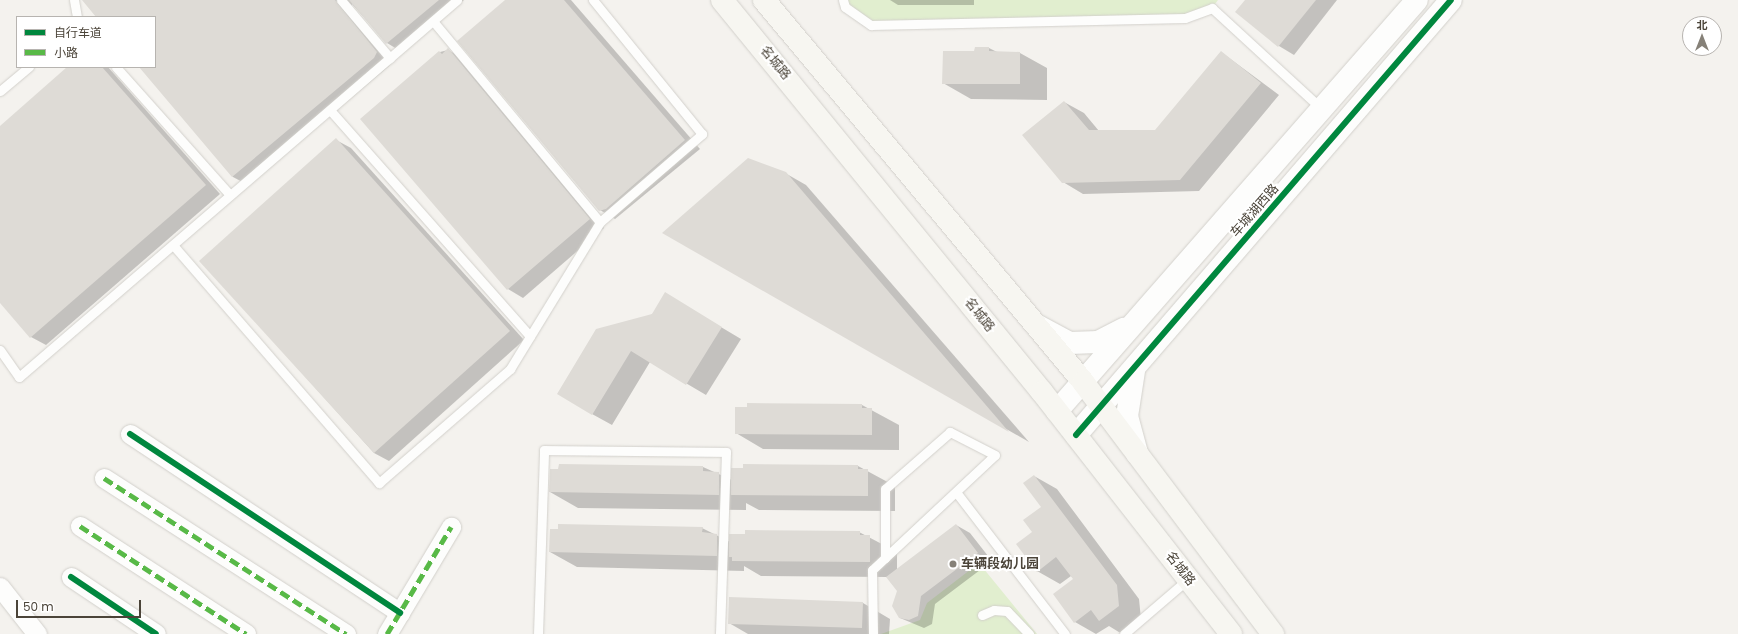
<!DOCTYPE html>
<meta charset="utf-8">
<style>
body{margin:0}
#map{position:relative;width:1738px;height:634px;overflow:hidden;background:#f4f2ee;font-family:Poppins,"Noto Sans SC",sans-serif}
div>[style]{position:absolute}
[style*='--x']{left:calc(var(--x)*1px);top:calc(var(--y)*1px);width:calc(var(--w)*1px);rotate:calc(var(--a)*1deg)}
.green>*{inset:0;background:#e1eecf}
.shadow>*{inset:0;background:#0003}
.building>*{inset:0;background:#dedbd6}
.roads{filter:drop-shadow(0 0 1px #d2d0cb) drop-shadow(0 0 1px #d2d0cb)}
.service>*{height:9px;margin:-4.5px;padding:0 4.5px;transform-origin:4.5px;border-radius:4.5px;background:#fdfdfc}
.minor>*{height:19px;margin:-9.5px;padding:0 9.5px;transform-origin:9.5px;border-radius:9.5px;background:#fdfdfc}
.tertiary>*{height:22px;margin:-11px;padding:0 11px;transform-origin:11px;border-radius:11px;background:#fdfdfc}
.secondary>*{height:22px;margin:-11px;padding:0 11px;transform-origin:11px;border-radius:11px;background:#f7f6f1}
.quiet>*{height:5px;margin-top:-2.5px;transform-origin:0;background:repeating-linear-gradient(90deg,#58b947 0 10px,transparent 0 15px)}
.cycleway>*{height:6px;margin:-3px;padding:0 3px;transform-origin:3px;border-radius:3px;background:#00873e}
.dots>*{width:11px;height:11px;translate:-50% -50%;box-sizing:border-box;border:2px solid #fff;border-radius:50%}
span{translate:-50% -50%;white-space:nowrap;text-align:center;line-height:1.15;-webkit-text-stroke:4px #fff;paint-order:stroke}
.street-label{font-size:13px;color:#4b4439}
.poi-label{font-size:13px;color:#4b4439;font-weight:700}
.left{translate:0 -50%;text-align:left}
.legend{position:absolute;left:16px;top:16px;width:140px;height:52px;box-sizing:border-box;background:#fff;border:1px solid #b7b4b0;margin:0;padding:5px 7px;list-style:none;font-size:12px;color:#4b4439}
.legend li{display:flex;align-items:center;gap:8px;height:20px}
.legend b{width:20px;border:1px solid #b7b4b0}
.north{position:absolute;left:1682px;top:16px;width:40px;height:40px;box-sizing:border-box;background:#fff;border:1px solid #b7b4b0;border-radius:50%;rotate:0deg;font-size:11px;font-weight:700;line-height:16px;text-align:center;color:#4b4439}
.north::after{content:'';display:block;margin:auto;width:14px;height:18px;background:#868178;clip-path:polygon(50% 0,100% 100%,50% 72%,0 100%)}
.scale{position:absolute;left:16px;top:600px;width:125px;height:18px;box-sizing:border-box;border:2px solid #4b4439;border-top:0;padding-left:5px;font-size:12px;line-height:14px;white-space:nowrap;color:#4b4439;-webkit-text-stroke:3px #fff;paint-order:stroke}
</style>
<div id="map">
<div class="green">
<div style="clip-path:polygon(843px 0,1218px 0,1212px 8px,1185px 18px,871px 25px)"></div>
<div style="clip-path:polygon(979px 563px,1037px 634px,881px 634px,920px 620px,927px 603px)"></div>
</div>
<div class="shadow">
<div style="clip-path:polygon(83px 0,464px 0,402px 52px,387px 43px,352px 4px,351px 13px,392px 61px,389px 66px,248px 185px,233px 177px,140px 67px,155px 67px,155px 17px,97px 17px)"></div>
<div style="clip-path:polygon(506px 0,571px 0,700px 149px,615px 219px,600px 210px)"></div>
<div style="clip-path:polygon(890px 0,974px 0,974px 5px,898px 5px)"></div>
<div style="clip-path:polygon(1246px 0,1337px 0,1294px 55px,1279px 46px)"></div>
<div style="clip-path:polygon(989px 48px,997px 52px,1020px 53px,1047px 68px,1047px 100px,971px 99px,943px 83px,975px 52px)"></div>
<div style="clip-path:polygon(448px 50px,463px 58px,604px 228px,523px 298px,508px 289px,440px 52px)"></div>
<div style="clip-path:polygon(1221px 52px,1279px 95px,1199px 191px,1083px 194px,1063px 182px,1064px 102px,1084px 113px,1099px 131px,1156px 131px)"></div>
<div style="clip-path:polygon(69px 67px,108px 67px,220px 194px,46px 345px,31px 337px,0 301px,0 127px)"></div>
<div style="clip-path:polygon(336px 140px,351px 148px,524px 340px,389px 461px,374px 453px,201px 261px)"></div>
<div style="clip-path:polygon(785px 173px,806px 185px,1029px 442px,664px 233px)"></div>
<div style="clip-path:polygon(684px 305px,741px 339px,706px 395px,650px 362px,612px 425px,592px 414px,652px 314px)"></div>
<div style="clip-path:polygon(862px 405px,899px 425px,899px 450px,763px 449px,736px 433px)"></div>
<div style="clip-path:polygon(858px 466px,895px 486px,895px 511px,759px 510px,746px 503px,746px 510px,578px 508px,550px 492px,703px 467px,732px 480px)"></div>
<div style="clip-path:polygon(1034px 476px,1057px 489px,1139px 599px,1141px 619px,1122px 634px,1109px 626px,1096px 634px,1075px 622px,1074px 579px,1071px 576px,1060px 584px,1037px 571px,1033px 532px,1042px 507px)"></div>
<div style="clip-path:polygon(956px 525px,970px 533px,992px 561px,935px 604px,932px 624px,924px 628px,900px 618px,898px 591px,887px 577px,761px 576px,744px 566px,744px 571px,577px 567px,550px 552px,702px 528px,730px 542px,859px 532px,897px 552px,897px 570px)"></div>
<div style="clip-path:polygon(863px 603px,890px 619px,889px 634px,748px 634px,729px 623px)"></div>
</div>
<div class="building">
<div style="clip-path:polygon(82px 0,335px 0,377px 52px,374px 58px,232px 177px,139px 67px,155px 67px,155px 17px,96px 17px)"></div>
<div style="clip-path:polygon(349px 0,439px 0,386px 44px)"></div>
<div style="clip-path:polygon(505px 0,564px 0,685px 140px,606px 209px,599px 211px,457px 41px)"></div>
<div style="clip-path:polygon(1245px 0,1316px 0,1278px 47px,1235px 12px)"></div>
<div style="clip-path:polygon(975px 47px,989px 47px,989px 51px,1020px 52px,1020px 84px,942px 84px,943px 51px,974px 51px)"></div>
<div style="clip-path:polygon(448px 48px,590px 219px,507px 290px,360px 119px,439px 51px,442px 54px)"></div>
<div style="clip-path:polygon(1221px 51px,1261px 83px,1180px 180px,1062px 183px,1022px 135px,1064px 101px,1089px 130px,1155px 130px)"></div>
<div style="clip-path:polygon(67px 67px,102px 67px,206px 185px,30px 338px,0 303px,0 126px)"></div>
<div style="clip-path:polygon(336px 138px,510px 331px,374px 453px,199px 261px)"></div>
<div style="clip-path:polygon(748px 158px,786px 172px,1009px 432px,662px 233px)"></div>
<div style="clip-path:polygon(665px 292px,722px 327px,686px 385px,631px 351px,592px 415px,557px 394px,596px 329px,652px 314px)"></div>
<div style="clip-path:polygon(747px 403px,862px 404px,862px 408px,872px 408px,872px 435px,735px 434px,735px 407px,747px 407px)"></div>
<div style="clip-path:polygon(559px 464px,703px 466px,703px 471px,719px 472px,719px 495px,549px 492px,550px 469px,558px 469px)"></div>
<div style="clip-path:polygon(743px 464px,858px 465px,858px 469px,868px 469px,868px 496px,731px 495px,731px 468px,743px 468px)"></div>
<div style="clip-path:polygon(1034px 475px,1117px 585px,1119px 606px,1099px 621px,1091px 610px,1074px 623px,1053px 594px,1073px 579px,1056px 557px,1037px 572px,1016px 544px,1032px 532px,1023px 520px,1041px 507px,1023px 483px)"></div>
<div style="clip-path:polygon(558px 524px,703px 527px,702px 532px,717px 534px,717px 556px,549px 552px,550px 529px,558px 529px)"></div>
<div style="clip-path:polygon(956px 524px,978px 553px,921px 596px,918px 616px,909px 620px,899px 618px,892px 606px,897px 591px,886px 577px)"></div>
<div style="clip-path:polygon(745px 530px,860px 531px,860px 535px,870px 535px,870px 562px,732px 561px,732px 557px,729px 557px,729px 534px,745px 534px)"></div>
<div style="clip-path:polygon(729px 597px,863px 602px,862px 628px,728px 624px)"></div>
</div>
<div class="roads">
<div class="service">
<div style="--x:74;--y:0;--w:17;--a:80"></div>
<div style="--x:341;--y:0;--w:76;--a:49.8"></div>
<div style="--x:843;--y:0;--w:7;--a:74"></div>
<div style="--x:845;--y:7;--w:32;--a:35"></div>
<div style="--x:871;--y:25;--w:314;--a:-1.3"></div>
<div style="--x:1185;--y:18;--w:29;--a:-20"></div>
<div style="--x:1212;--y:8;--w:149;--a:42.6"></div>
<div style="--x:433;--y:21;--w:261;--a:50.3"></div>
<div style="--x:116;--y:67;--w:171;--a:48.3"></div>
<div style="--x:0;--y:91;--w:38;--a:-40"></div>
<div style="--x:330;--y:110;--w:302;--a:48.5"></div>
<div style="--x:173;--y:245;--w:315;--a:49.1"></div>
<div style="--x:379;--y:483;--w:174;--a:-41"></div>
<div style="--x:510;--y:369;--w:172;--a:-58.5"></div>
<div style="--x:600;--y:222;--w:135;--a:-40.8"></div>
<div style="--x:702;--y:134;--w:173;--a:-129.1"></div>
<div style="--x:0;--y:350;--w:33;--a:55"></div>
<div style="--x:19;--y:377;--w:578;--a:-40.72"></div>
<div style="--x:956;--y:492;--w:179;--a:52.5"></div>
<div style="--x:982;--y:615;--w:13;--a:-23"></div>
<div style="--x:994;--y:610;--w:13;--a:4"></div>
<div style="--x:1007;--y:611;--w:32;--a:46"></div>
<div style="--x:538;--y:634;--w:184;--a:-88.1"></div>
<div style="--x:544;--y:450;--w:182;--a:0.6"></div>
<div style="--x:726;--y:452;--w:182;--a:91.9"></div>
<div style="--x:873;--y:634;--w:64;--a:-90.9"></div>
<div style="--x:872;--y:570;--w:168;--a:-43.1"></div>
<div style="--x:995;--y:455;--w:51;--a:-152.9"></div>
<div style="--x:950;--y:432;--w:86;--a:138.8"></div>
<div style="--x:885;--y:489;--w:69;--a:90"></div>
<div style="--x:1124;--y:634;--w:84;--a:-40.7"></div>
</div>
<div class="minor">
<div style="--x:130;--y:434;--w:324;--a:33.5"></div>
<div style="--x:104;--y:478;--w:288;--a:32.8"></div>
<div style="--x:80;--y:526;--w:198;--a:33"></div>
<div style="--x:71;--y:577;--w:102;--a:33.8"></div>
<div style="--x:0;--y:587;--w:60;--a:51.8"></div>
<div style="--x:387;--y:634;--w:125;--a:-59.1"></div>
</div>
<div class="tertiary">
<div style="--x:1036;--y:325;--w:38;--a:28"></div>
<div style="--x:1070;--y:343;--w:28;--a:-2"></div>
<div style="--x:1098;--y:342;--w:29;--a:-27"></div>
<div style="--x:1134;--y:371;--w:46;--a:98.8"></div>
<div style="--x:1127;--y:416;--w:39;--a:75"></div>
<div style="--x:1057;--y:411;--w:546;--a:-48.78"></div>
<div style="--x:1076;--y:435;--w:574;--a:-49.24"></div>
</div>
<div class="secondary">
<div style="--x:722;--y:0;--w:506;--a:50.77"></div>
<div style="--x:1042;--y:392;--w:307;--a:52"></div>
<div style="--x:764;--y:0;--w:498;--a:50.1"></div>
<div style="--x:1083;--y:382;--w:316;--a:53"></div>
</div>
</div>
<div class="quiet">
<div style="--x:104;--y:478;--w:288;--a:32.8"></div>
<div style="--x:80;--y:526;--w:198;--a:33"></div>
<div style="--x:387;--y:634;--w:125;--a:-59.1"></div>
</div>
<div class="cycleway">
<div style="--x:130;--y:434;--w:324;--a:33.5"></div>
<div style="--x:1076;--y:435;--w:574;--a:-49.24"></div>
<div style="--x:71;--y:577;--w:102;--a:33.8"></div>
</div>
<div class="dots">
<div style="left:953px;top:564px;background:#868178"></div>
</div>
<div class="street-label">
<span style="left:775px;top:63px;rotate:50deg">名城路</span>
<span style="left:1255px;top:211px;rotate:-49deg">车城湖西路</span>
<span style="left:979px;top:315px;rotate:51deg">名城路</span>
<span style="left:1180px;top:569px;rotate:52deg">名城路</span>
</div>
<div class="poi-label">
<span class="left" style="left:961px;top:564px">车辆段幼儿园</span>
</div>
<ul class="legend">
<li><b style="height:5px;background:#00873e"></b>自行车道</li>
<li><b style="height:5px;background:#58b947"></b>小路</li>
</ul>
<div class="north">北</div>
<div class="scale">50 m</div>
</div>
